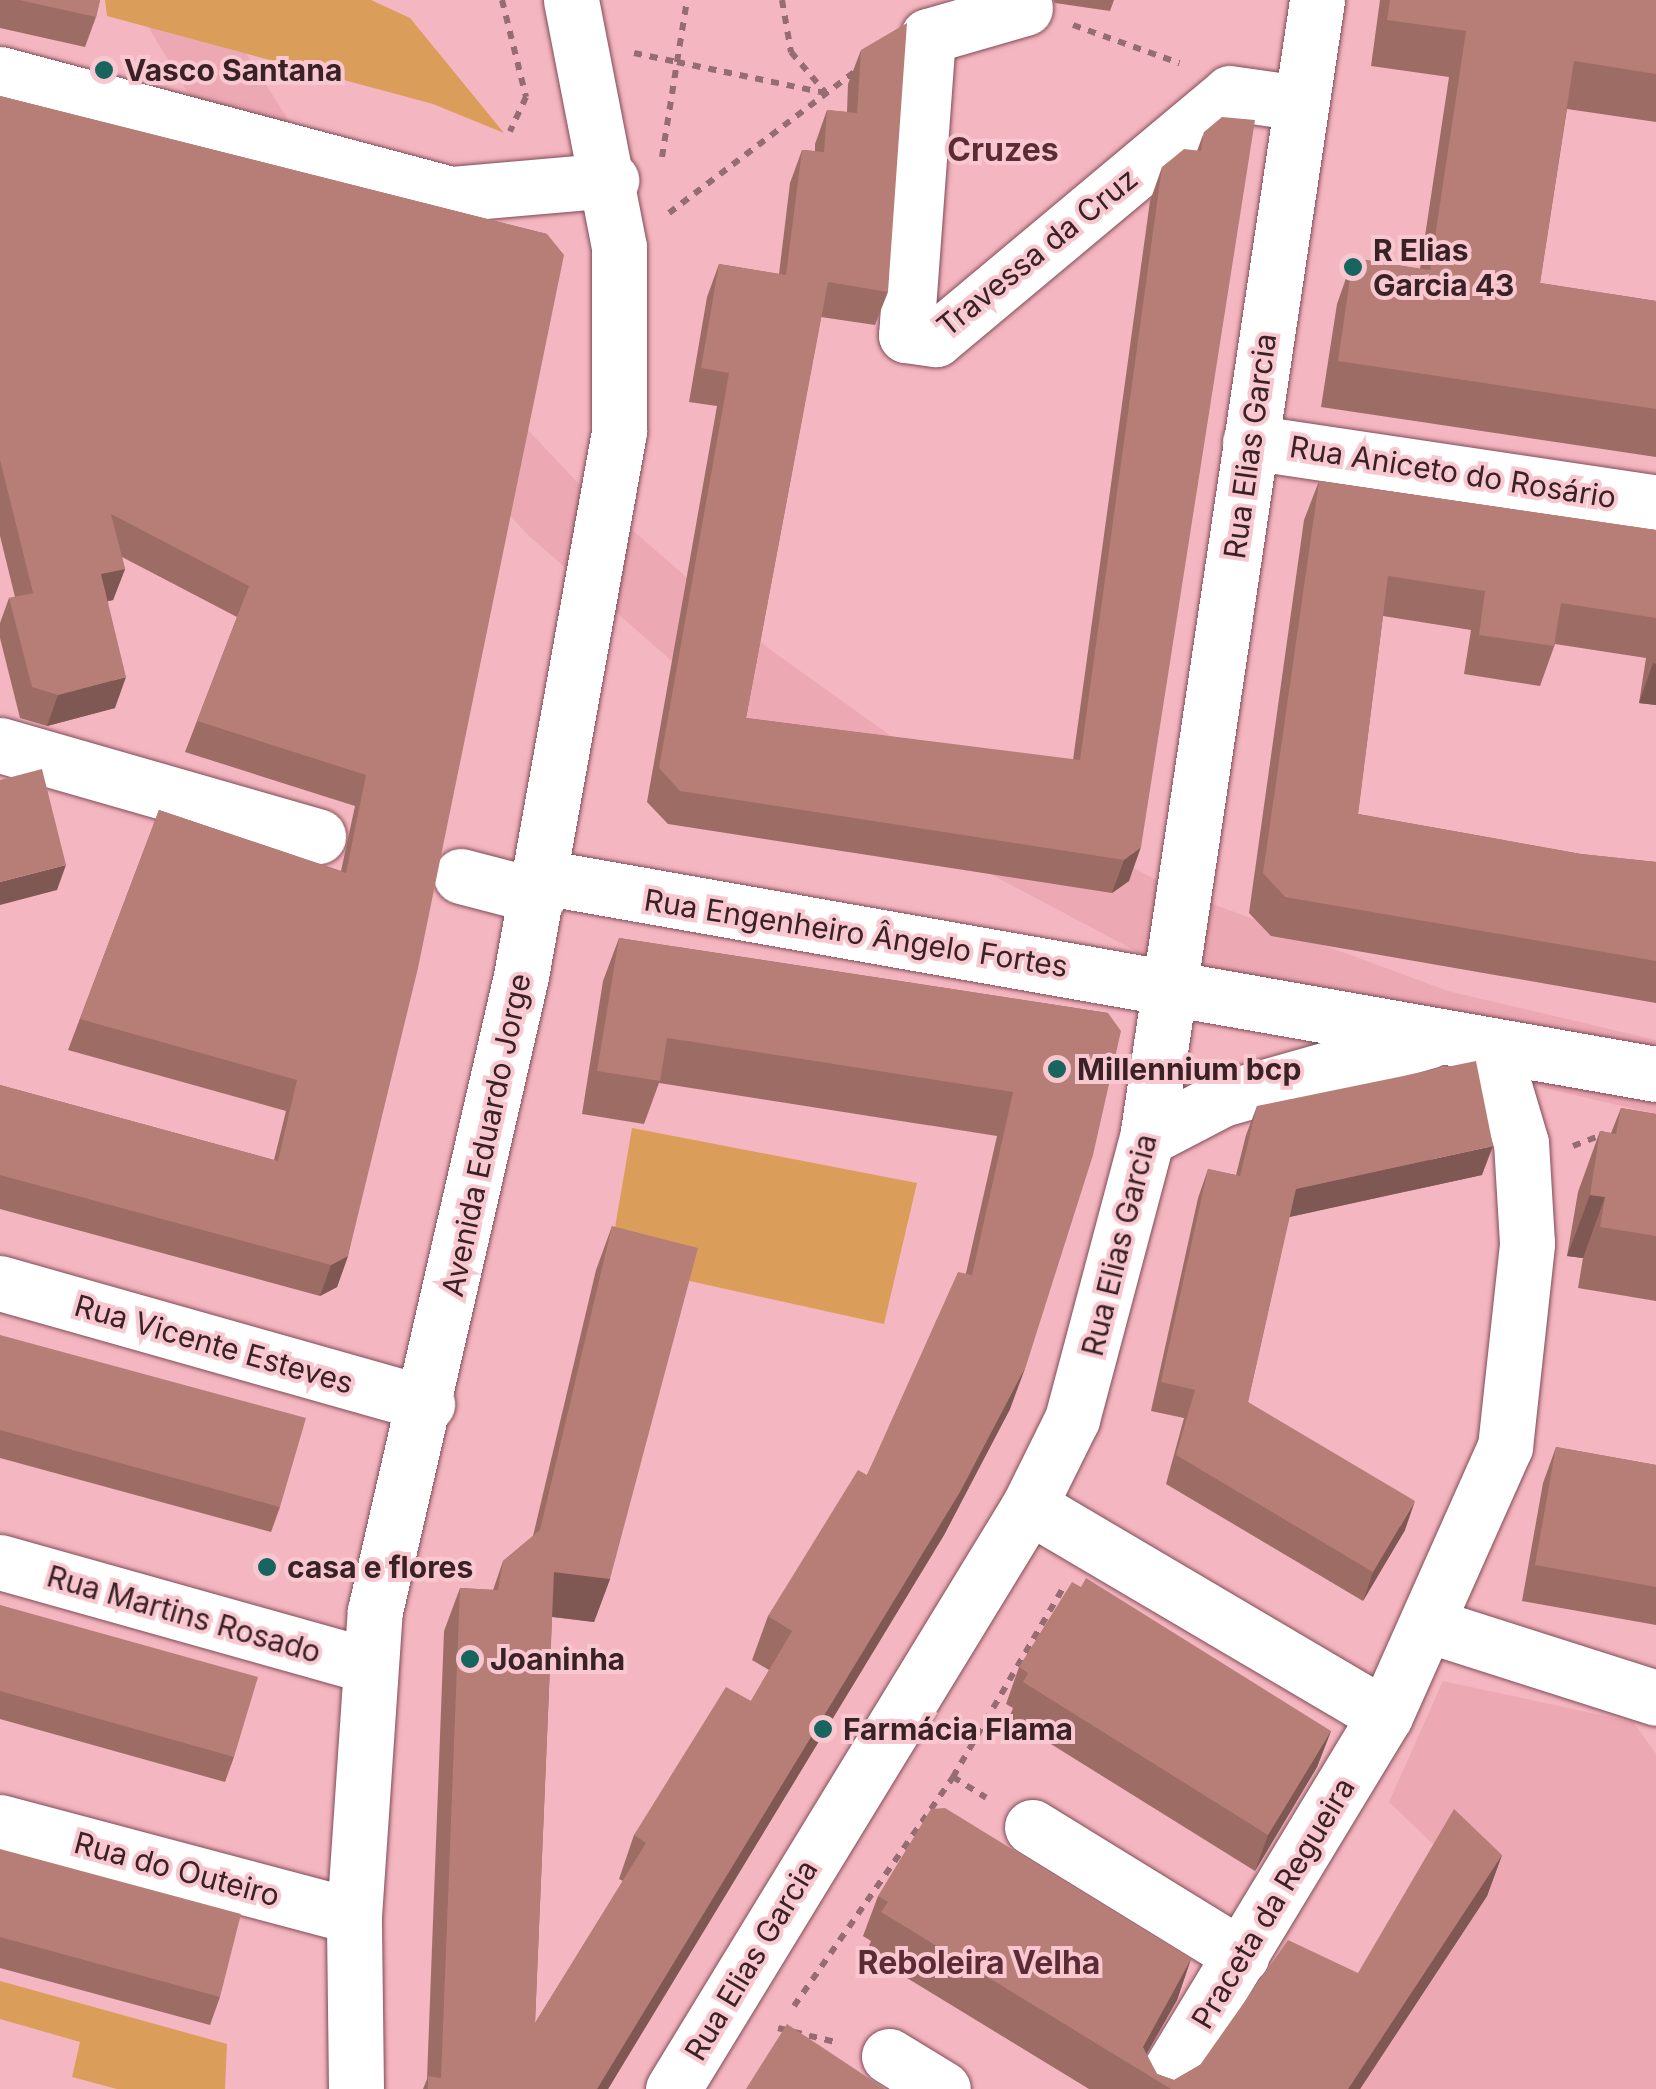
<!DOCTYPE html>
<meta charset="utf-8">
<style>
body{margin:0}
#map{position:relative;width:1656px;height:2089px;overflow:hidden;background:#f4b6c0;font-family:Inter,sans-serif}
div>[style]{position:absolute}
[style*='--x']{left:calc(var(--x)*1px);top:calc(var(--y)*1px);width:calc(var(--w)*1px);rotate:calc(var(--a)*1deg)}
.built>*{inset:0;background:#eca8b3}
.green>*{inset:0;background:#db9e5a}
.path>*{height:6px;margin-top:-3px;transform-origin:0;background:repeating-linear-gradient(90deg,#966c73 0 8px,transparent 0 16px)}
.roads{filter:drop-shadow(0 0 2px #804c56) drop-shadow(0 0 2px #804c56)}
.minor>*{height:55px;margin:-27.5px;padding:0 27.5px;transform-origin:27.5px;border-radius:27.5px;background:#fff}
.major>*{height:55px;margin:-27.5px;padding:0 27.5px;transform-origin:27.5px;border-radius:27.5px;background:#fff}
.wall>*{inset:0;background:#9d6c65}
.shaded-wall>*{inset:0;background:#7f5853}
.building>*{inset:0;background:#b67e76}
.dots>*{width:28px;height:28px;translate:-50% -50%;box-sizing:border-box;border:5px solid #f9c7cf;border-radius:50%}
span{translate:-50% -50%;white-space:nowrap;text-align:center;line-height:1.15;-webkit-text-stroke:8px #f9c7cf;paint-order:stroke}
.poi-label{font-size:30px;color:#392226;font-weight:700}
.left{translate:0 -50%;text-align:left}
.street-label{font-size:30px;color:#392226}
.neighbourhood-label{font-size:32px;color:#5c2c36;font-weight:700}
</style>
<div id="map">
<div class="built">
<div style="clip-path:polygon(132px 0,237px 39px,306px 148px,474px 373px,578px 483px,768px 648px,902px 744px,1175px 890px,1448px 991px,1656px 1040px,1656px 1114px,1428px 1061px,1147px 957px,862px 806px,723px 706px,528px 535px,421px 421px,246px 189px)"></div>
<div style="clip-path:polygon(1443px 1681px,1633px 1722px,1656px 1754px,1656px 2089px,1360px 2089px,1487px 1896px,1389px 1802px)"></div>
</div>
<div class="green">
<div style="clip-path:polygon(105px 0,371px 0,410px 18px,504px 133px,433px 104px,107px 16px)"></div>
<div style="clip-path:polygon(632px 1128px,917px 1183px,884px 1324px,609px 1263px)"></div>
<div style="clip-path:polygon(0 1981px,227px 2044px,225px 2089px,117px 2089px,72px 2077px,80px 2042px,0 2019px)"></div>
</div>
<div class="path">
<div style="--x:502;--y:0;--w:100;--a:76.1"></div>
<div style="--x:526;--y:97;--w:38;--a:115"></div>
<div style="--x:782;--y:0;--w:53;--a:80.2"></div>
<div style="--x:791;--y:52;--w:52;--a:49.6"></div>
<div style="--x:1073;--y:25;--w:113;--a:19.7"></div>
<div style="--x:634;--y:53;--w:44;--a:11.8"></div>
<div style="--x:677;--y:62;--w:63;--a:-80.8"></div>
<div style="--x:662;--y:157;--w:96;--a:-81"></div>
<div style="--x:677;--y:62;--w:151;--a:11.8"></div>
<div style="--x:669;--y:213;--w:238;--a:-37.3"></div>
<div style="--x:1573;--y:1146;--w:34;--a:-21"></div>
<div style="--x:953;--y:1777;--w:219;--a:-59.8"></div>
<div style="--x:794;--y:2006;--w:279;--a:-55.2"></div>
<div style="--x:953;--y:1777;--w:39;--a:32"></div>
<div style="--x:778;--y:2028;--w:63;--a:13.8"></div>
</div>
<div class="roads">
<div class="minor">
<div style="--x:1025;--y:8;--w:101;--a:163.9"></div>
<div style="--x:928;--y:36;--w:300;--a:94.2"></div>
<div style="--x:906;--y:335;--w:30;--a:8"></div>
<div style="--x:936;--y:339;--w:383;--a:-39.9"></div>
<div style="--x:1230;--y:93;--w:71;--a:8.1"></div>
<div style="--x:0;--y:74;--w:467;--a:14.9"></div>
<div style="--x:451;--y:194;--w:161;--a:-5"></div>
<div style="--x:1250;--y:442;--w:411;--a:8.5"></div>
<div style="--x:0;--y:745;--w:331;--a:16"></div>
<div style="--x:461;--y:876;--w:80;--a:14.6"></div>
<div style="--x:542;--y:877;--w:1131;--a:10.03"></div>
<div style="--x:1147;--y:1138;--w:85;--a:-27.5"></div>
<div style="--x:1222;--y:1099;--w:216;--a:-15.8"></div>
<div style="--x:0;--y:1283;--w:444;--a:15.8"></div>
<div style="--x:1029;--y:1506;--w:413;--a:30.5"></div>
<div style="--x:0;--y:1562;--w:383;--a:15.7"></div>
<div style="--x:1431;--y:1626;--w:236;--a:17.7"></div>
<div style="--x:0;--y:1822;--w:366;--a:14.9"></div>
<div style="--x:1032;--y:1827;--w:246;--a:31.6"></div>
<div style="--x:889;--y:2056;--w:63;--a:31.4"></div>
<div style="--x:1159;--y:2089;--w:436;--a:-58.8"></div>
<div style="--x:1385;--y:1716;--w:295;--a:-66"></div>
<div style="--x:1505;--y:1447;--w:205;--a:-83.8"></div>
<div style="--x:1527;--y:1243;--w:100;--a:-93.4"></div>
<div style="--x:1521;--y:1143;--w:101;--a:-106.6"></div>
</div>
<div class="major">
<div style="--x:356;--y:2089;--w:173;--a:-90.7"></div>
<div style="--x:354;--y:1916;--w:306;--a:-86.1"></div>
<div style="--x:375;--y:1611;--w:652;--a:-77.05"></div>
<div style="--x:521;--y:976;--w:553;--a:-79.79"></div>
<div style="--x:619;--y:432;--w:185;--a:-90"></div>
<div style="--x:619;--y:247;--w:252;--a:-101"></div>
<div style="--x:673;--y:2089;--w:683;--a:-58.59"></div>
<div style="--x:1029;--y:1506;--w:97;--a:-63.7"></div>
<div style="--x:1072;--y:1419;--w:291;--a:-75.1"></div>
<div style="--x:1147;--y:1138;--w:1151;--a:-81.5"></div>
</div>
</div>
<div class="wall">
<div style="clip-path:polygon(0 0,100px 0,96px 17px,85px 47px,0 28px)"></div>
<div style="clip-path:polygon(1053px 0,1114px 0,1110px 11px,1055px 3px)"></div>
<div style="clip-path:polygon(1380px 0,1656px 0,1656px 122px,1567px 109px,1540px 283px,1656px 301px,1656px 457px,1321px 407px,1337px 304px,1353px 258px,1420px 269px,1449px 77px,1371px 66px)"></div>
<div style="clip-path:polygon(861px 50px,888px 292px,875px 325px,821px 317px,746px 718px,1073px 760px,1150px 201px,1162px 167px,1197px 151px,1204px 132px,1129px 881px,1112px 893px,668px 824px,647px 802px,717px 406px,689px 402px,707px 297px,719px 264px,779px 274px,790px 183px,802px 150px,815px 151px,815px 144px,827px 110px,847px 112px,848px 84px)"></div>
<div style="clip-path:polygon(0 96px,547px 234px,348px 1256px,337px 1287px,320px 1296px,0 1209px,0 1085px,274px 1160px,286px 1111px,68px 1050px,159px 810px,341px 871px,355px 806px,185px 752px,237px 617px,122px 557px,125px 569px,113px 600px,108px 601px,115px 708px,47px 726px,20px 718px,0 638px,0 623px,9px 598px,15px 597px,0 536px)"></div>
<div style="clip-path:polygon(1319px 481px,1656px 530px,1656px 705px,1639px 703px,1646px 658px,1555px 644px,1540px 686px,1464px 674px,1471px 630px,1383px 616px,1358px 814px,1581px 854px,1656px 862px,1656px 1003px,1271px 936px,1249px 913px,1304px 520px)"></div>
<div style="clip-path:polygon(619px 938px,1108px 1013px,1010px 1409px,944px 1535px,608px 2089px,423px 2089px,427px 2079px,444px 1631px,460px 1588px,493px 1590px,503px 1561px,533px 1536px,596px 1270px,612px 1226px,610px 1579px,594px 1622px,552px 1617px,535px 2023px,623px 1881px,619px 1879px,634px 1835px,751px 1701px,769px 1670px,752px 1660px,768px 1616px,867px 1475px,966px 1273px,997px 1136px,659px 1083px,644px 1124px,582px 1114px,603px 981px)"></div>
<div style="clip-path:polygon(1257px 1106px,1482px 1175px,1289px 1217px,1248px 1402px,1405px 1530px,1363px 1601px,1166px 1484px,1184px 1418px,1151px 1411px,1198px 1198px,1208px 1169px,1236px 1175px,1246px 1135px)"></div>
<div style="clip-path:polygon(1621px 1108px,1656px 1114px,1656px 1301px,1578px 1288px,1583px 1258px,1567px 1256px,1578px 1192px,1600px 1131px,1611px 1133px)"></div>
<div style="clip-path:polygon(0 1335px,280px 1507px,271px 1532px,0 1458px)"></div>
<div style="clip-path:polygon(1556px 1447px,1656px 1465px,1656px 1625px,1522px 1601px,1543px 1483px)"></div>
<div style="clip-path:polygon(0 1605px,234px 1757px,225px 1782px,0 1719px)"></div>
<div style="clip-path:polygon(1019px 1667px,1331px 1731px,1317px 1767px,1255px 1871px,1009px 1718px,1013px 1708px,1006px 1704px)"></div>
<div style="clip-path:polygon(0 1849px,220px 1997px,210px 2025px,0 1968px)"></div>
<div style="clip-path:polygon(1502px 1855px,1487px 1896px,1360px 2089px,1089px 2089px,866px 1953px,871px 1941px,863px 1936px,878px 1896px,1191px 1959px,1177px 2000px,1146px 2054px,1157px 2074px,1174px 2080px,1358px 1973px)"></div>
</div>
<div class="shaded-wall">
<div style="clip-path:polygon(125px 569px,113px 600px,90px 605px,101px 574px)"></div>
<div style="clip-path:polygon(1653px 663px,1656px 664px,1656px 705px,1639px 703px)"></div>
<div style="clip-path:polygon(126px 677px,115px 708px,47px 726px,58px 695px)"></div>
<div style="clip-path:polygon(1141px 847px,1129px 881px,1112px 893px,1124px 860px)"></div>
<div style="clip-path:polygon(66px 865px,57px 890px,0 905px,0 882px)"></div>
<div style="clip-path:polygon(1493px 1146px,1482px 1175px,1285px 1218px,1296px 1189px)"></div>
<div style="clip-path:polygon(1590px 1195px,1605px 1197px,1583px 1258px,1567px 1256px)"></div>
<div style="clip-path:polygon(348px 1256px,337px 1287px,320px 1296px,331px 1265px)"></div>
<div style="clip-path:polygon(1026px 1366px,1010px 1409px,944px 1535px,608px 2089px,597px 2089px)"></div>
<div style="clip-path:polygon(1415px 1501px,1405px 1530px,1363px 1601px,1373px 1572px)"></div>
<div style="clip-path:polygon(554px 1572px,610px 1579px,594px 1622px,538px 1615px)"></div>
<div style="clip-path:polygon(1331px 1731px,1317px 1767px,1255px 1871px,1268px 1835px)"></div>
<div style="clip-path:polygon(1502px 1855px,1487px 1896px,1360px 2089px,1348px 2089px)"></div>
<div style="clip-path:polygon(1191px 1959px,1177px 2000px,1138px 2069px,1143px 2047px)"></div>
</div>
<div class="building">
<div style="clip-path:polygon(19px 0,100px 0,96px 17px)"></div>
<div style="clip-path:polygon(1390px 0,1656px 0,1656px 74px,1574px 61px,1540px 283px,1656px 301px,1656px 409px,1338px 361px,1353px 258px,1430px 270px,1466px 31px,1387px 20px)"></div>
<div style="clip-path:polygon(907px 23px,888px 292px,828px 282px,746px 718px,1080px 760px,1162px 167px,1184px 149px,1201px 151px,1204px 132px,1222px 117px,1255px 120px,1141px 847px,1124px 860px,680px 791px,659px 768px,729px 373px,701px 368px,719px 264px,786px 275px,802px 150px,824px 152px,827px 110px,857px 113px,861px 50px)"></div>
<div style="clip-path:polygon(0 96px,547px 234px,564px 255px,418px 968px,348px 1256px,331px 1265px,0 1175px,0 1085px,278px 1161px,297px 1080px,80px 1019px,159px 810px,346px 873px,366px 775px,197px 721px,249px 586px,111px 514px,125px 569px,101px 574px,126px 677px,58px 695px,32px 687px,9px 598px,33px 593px,0 460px)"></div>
<div style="clip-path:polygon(1319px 481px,1656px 530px,1656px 618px,1561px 603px,1554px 646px,1479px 635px,1485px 591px,1388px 576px,1358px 814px,1581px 854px,1656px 862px,1656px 961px,1285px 897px,1263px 873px)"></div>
<div style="clip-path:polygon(42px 769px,66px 865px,0 882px,0 780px)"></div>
<div style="clip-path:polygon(619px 938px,1108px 1013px,1121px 1031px,1093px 1155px,1026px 1366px,960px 1492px,597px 2089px,428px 2089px,428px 2076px,441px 2078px,460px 1588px,498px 1590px,503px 1561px,540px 1530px,612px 1226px,698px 1248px,610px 1579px,554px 1572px,535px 2023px,646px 1843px,634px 1835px,726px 1687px,751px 1701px,792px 1631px,768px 1616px,858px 1470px,867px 1475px,958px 1272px,972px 1275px,1013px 1092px,667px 1038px,660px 1081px,597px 1071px)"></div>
<div style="clip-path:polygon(1476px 1061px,1493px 1146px,1296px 1189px,1248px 1402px,1415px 1501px,1373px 1572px,1176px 1455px,1195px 1390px,1161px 1382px,1208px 1169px,1240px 1176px,1257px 1106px)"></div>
<div style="clip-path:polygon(1621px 1108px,1656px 1114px,1656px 1236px,1600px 1227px,1605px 1197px,1590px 1195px,1600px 1131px,1616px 1134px)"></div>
<div style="clip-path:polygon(0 1335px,306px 1418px,280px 1507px,0 1430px)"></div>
<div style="clip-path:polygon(1556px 1447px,1656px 1465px,1656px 1587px,1535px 1565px)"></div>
<div style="clip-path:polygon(1086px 1578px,1331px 1731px,1268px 1835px,1023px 1682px,1028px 1673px,1019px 1667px,1072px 1582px,1081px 1587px)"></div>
<div style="clip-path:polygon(0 1605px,258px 1677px,234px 1757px,0 1691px)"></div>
<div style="clip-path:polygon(945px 1808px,1191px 1959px,1143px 2047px,1157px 2074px,1174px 2080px,1200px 2065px,1288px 1940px,1358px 1973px,1454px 1809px,1502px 1855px,1348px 2089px,1171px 2089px,881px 1912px,888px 1902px,878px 1896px,931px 1809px)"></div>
<div style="clip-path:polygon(0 1849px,241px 1914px,220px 1997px,0 1937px)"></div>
<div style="clip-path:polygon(787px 2024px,885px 2089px,746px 2089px)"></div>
</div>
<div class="dots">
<div style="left:104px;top:70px;background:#18645f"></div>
<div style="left:1353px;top:267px;background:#18645f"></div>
<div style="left:1057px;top:1069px;background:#18645f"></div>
<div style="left:267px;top:1567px;background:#18645f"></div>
<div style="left:470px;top:1659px;background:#18645f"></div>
<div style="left:823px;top:1729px;background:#18645f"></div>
</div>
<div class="poi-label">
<span class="left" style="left:124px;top:70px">Vasco Santana</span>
<span class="left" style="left:1373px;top:267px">R Elias<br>Garcia 43</span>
<span class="left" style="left:1077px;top:1069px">Millennium bcp</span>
<span class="left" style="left:287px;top:1567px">casa e flores</span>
<span class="left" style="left:490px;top:1659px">Joaninha</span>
<span class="left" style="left:843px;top:1729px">Farmácia Flama</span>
</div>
<div class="street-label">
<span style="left:1037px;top:252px;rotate:-39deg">Travessa da Cruz</span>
<span style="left:1250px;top:446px;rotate:-82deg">Rua Elias Garcia</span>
<span style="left:1453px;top:472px;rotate:9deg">Rua Aniceto do Rosário</span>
<span style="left:856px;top:933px;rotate:9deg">Rua Engenheiro Ângelo Fortes</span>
<span style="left:486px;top:1135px;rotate:-78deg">Avenida Eduardo Jorge</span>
<span style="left:1119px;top:1245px;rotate:-76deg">Rua Elias Garcia</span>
<span style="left:214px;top:1344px;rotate:16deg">Rua Vicente Esteves</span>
<span style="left:184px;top:1614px;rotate:16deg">Rua Martins Rosado</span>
<span style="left:177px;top:1869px;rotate:15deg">Rua do Outeiro</span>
<span style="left:1273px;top:1903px;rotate:-59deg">Praceta da Regueira</span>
<span style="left:751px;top:1960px;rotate:-59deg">Rua Elias Garcia</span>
</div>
<div class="neighbourhood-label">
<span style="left:1003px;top:150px">Cruzes</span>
<span style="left:979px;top:1963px">Reboleira Velha</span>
</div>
</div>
